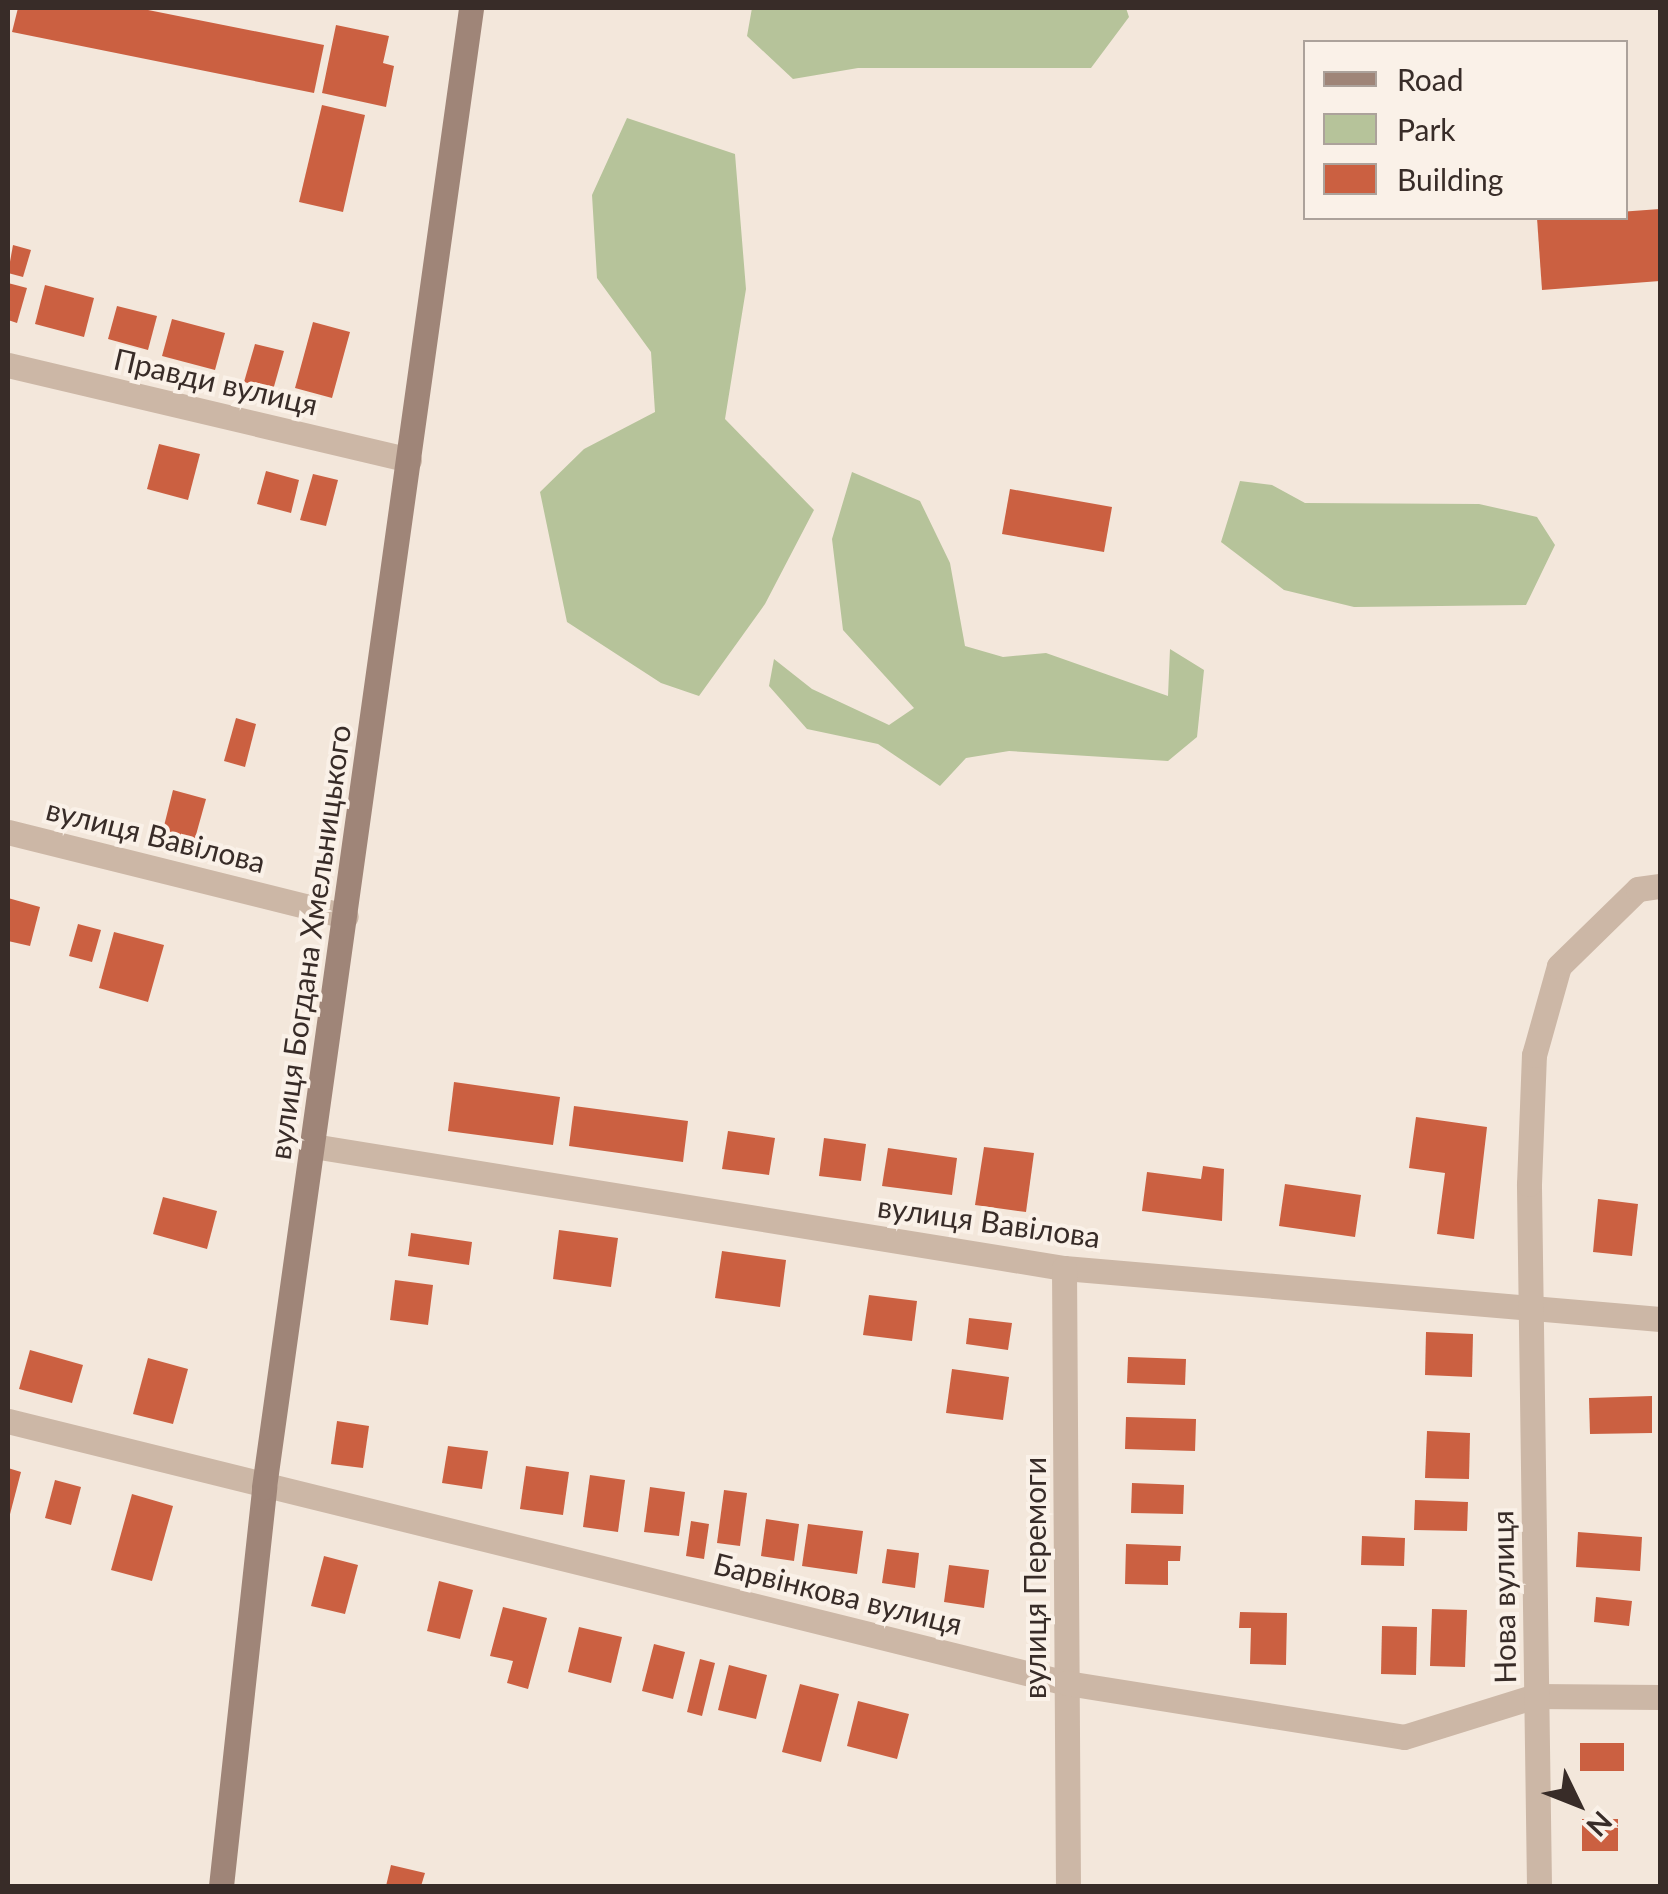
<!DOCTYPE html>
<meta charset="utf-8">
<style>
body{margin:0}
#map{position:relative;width:1668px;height:1894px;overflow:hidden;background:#f3e7db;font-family:Lato,sans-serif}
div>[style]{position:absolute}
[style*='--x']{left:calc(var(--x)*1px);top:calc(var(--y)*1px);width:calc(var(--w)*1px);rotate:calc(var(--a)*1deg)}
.green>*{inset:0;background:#b6c39a}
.building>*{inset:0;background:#cb6041}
.street>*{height:25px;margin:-12.5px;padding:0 12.5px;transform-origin:12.5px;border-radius:12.5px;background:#ccb7a6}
.secondary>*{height:25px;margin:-12.5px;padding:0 12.5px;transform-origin:12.5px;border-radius:12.5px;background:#9f8578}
span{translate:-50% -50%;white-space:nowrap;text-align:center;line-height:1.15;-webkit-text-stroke:8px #faf1e8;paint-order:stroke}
.street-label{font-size:30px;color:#382c28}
.frame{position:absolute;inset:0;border:10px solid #382c28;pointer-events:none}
.legend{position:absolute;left:1303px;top:40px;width:325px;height:180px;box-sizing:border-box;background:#faf1e8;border:2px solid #aca29b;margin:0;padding:12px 18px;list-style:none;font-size:30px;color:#382c28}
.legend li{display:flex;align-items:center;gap:20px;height:50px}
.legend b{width:50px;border:2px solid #aca29b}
.north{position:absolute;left:1528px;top:1754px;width:100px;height:100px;-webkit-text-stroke:8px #faf1e8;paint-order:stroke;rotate:133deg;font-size:28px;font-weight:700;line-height:40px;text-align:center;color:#382c28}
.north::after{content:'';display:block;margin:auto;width:35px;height:45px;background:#382c28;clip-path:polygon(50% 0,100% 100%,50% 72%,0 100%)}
</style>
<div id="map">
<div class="green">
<div style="clip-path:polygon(752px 8px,1126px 8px,1129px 17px,1091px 68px,858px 68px,793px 79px,747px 36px)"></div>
<div style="clip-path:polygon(627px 118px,735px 154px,746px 289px,725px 419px,814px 510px,765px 604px,699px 696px,661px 683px,567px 622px,540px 492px,584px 449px,655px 412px,651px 352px,597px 278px,592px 195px)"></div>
<div style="clip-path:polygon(852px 472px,920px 501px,950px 563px,965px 646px,1003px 657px,1046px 653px,1168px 696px,1170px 649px,1204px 670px,1197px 737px,1168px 761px,1009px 751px,966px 758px,940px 786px,878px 744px,807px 729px,769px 686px,774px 659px,812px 689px,889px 725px,914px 708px,843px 630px,832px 539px)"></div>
<div style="clip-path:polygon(1240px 481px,1272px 485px,1305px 503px,1479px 504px,1537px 517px,1555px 545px,1526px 605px,1354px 607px,1284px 590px,1221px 542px)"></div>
</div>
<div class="building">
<div style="clip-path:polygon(18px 8px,138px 8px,324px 45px,314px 93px,12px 32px)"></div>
<div style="clip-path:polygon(336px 25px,389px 36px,383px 63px,394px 66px,386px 107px,322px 93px)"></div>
<div style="clip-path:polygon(322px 105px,365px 115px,343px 212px,299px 202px)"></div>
<div style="clip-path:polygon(1660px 209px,1660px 281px,1542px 290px,1537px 218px)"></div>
<div style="clip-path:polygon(13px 245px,31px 250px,23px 277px,8px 273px)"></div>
<div style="clip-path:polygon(8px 283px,27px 288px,17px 323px,8px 320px)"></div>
<div style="clip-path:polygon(45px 285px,94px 298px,84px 337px,35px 324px)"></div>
<div style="clip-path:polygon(117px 306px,157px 316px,148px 350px,108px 339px)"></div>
<div style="clip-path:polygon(172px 319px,225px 333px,215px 370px,162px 356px)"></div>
<div style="clip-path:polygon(313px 322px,350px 332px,332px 398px,295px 388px)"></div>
<div style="clip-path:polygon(255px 344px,284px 351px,273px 390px,244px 382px)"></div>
<div style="clip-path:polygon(159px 444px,200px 454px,188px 500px,147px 489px)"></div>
<div style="clip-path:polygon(266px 471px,299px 480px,291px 513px,257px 504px)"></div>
<div style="clip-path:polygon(313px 474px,338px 480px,326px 526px,300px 520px)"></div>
<div style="clip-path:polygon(1010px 489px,1112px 507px,1104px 552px,1002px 534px)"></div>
<div style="clip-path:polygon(236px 718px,256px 724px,245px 767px,224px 761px)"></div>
<div style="clip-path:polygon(173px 790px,206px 799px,194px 842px,162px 834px)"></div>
<div style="clip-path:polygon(8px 898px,40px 907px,30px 946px,8px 941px)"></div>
<div style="clip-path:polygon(78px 924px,101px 930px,92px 962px,69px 956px)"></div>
<div style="clip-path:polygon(114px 932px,164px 945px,148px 1002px,99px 988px)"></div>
<div style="clip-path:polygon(454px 1082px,560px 1097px,553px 1145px,448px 1131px)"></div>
<div style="clip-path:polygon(574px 1106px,688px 1121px,683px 1162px,569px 1146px)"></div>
<div style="clip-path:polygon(1416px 1117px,1487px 1127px,1474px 1239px,1437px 1234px,1445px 1173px,1409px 1168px)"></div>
<div style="clip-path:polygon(728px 1131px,775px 1138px,769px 1175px,722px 1169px)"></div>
<div style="clip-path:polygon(824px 1138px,866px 1144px,861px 1181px,819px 1176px)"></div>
<div style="clip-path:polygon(984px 1147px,1034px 1153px,1026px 1212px,975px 1205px)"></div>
<div style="clip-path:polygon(888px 1148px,957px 1158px,952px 1195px,882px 1186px)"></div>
<div style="clip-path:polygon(1203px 1166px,1224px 1169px,1222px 1221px,1142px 1211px,1147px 1172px,1201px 1179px)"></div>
<div style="clip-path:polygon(1285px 1184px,1361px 1195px,1355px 1237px,1279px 1226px)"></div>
<div style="clip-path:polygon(163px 1197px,217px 1211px,207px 1249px,153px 1234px)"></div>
<div style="clip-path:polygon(1598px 1199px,1638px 1204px,1632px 1256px,1593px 1252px)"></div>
<div style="clip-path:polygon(559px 1230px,618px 1238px,611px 1287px,553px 1279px)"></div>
<div style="clip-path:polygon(411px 1233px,472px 1242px,469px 1265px,408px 1256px)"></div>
<div style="clip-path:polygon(722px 1251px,786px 1260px,780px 1307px,715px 1298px)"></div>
<div style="clip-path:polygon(395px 1280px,433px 1285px,428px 1325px,390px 1320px)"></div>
<div style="clip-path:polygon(869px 1295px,917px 1301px,912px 1341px,863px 1335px)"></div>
<div style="clip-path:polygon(969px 1318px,1012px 1323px,1008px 1350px,966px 1344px)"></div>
<div style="clip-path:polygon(1426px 1332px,1473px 1334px,1472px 1377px,1425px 1375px)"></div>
<div style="clip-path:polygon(30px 1350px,83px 1365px,72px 1403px,19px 1389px)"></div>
<div style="clip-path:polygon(1128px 1357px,1186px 1359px,1185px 1385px,1127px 1383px)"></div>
<div style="clip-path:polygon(148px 1358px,188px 1369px,173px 1424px,133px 1414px)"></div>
<div style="clip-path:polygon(952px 1369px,1009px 1377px,1003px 1420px,946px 1413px)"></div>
<div style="clip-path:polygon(1652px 1396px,1652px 1433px,1590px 1434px,1589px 1398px)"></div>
<div style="clip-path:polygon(1126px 1417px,1196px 1419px,1195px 1451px,1125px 1449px)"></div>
<div style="clip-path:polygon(337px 1421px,369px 1426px,363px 1468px,331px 1464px)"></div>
<div style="clip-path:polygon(1427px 1431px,1470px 1433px,1469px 1479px,1425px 1478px)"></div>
<div style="clip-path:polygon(448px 1446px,488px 1451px,482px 1489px,442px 1483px)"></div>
<div style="clip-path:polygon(526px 1466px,569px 1472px,563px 1515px,520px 1509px)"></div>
<div style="clip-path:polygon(8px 1468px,21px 1472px,9px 1518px,8px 1518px)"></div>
<div style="clip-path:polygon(590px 1475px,625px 1480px,618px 1532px,583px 1527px)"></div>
<div style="clip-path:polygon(55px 1480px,81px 1487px,71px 1525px,45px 1518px)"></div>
<div style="clip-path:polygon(1132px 1483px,1184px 1485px,1183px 1514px,1131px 1513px)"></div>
<div style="clip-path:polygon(650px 1487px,685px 1492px,679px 1536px,644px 1532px)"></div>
<div style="clip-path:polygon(724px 1490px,747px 1493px,740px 1546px,717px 1543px)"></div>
<div style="clip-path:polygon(132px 1494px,173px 1506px,152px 1581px,111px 1570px)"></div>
<div style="clip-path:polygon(1415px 1500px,1468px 1502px,1467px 1531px,1414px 1530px)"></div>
<div style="clip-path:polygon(766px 1519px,799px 1524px,794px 1561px,761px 1556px)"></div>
<div style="clip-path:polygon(691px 1521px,709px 1524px,704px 1559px,686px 1556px)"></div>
<div style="clip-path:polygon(808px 1524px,863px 1531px,857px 1574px,802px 1566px)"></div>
<div style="clip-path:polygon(1578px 1532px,1642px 1537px,1640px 1571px,1576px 1567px)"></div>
<div style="clip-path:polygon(1362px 1536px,1405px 1538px,1404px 1566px,1361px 1565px)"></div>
<div style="clip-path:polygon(1126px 1544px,1181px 1546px,1180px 1561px,1168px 1561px,1168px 1585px,1125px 1584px)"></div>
<div style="clip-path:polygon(887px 1549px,919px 1553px,915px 1588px,882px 1583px)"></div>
<div style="clip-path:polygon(324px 1556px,358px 1565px,345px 1614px,311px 1606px)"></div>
<div style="clip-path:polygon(949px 1565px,989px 1570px,984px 1608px,944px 1602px)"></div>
<div style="clip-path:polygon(439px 1581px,473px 1590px,460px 1639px,427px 1631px)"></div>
<div style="clip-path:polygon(1596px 1597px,1632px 1601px,1629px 1626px,1594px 1622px)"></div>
<div style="clip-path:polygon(503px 1607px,547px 1618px,528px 1689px,507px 1683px,513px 1661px,490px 1656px)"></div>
<div style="clip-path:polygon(1432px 1609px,1467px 1610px,1465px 1667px,1430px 1666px)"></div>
<div style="clip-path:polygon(1240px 1612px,1287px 1613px,1286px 1665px,1250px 1664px,1251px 1628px,1239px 1628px)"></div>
<div style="clip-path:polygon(1382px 1626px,1417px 1627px,1416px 1675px,1381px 1674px)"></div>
<div style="clip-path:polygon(579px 1627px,622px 1637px,611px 1683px,568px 1672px)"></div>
<div style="clip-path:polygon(654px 1644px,685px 1652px,673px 1699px,642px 1691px)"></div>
<div style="clip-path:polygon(700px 1659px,715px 1663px,702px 1716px,687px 1712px)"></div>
<div style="clip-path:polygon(729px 1665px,767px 1675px,756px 1719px,718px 1710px)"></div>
<div style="clip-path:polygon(800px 1684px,839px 1694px,821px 1762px,782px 1752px)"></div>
<div style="clip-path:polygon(858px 1701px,909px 1714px,897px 1759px,847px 1746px)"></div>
<div style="clip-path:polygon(1580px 1743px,1624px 1743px,1624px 1771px,1580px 1771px)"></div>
<div style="clip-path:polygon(1582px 1819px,1618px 1819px,1618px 1851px,1582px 1851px)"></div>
<div style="clip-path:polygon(391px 1865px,425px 1873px,421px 1886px,386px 1886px)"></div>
</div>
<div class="street">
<div style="--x:8;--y:365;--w:412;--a:13.3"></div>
<div style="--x:8;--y:832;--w:348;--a:14"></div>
<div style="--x:313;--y:1146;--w:761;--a:9.23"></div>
<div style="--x:1064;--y:1268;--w:598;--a:4.89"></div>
<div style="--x:1064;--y:1268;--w:618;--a:89.63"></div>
<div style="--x:8;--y:1421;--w:1091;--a:13.9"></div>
<div style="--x:1067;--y:1683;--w:341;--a:9.1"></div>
<div style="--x:1404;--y:1737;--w:138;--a:-17.3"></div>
<div style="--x:1536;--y:1696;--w:124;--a:0.5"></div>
<div style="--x:1539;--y:1886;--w:702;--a:-90.82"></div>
<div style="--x:1529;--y:1184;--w:129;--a:-87.8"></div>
<div style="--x:1534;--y:1055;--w:92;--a:-74.3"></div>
<div style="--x:1559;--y:966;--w:110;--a:-44.3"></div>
<div style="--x:1638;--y:889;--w:22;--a:-8"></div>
</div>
<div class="secondary">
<div style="--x:221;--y:1886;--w:401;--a:-83.8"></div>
<div style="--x:264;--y:1487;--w:1493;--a:-82.03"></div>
</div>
<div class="street-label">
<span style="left:216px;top:381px;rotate:13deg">Правди вулиця</span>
<span style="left:156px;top:835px;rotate:14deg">вулиця Вавілова</span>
<span style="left:309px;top:942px;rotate:-82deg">вулиця Богдана Хмельницького</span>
<span style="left:989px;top:1221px;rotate:8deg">вулиця Вавілова</span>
<span style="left:1034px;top:1578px;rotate:-90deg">вулиця Перемоги</span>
<span style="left:838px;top:1593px;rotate:14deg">Барвінкова вулиця</span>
<span style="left:1503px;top:1597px;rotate:-91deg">Нова вулиця</span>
</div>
<div class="frame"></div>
<ul class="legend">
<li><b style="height:12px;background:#9f8578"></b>Road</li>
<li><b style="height:28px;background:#b6c39a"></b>Park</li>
<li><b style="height:28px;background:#cb6041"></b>Building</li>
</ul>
<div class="north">N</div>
</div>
